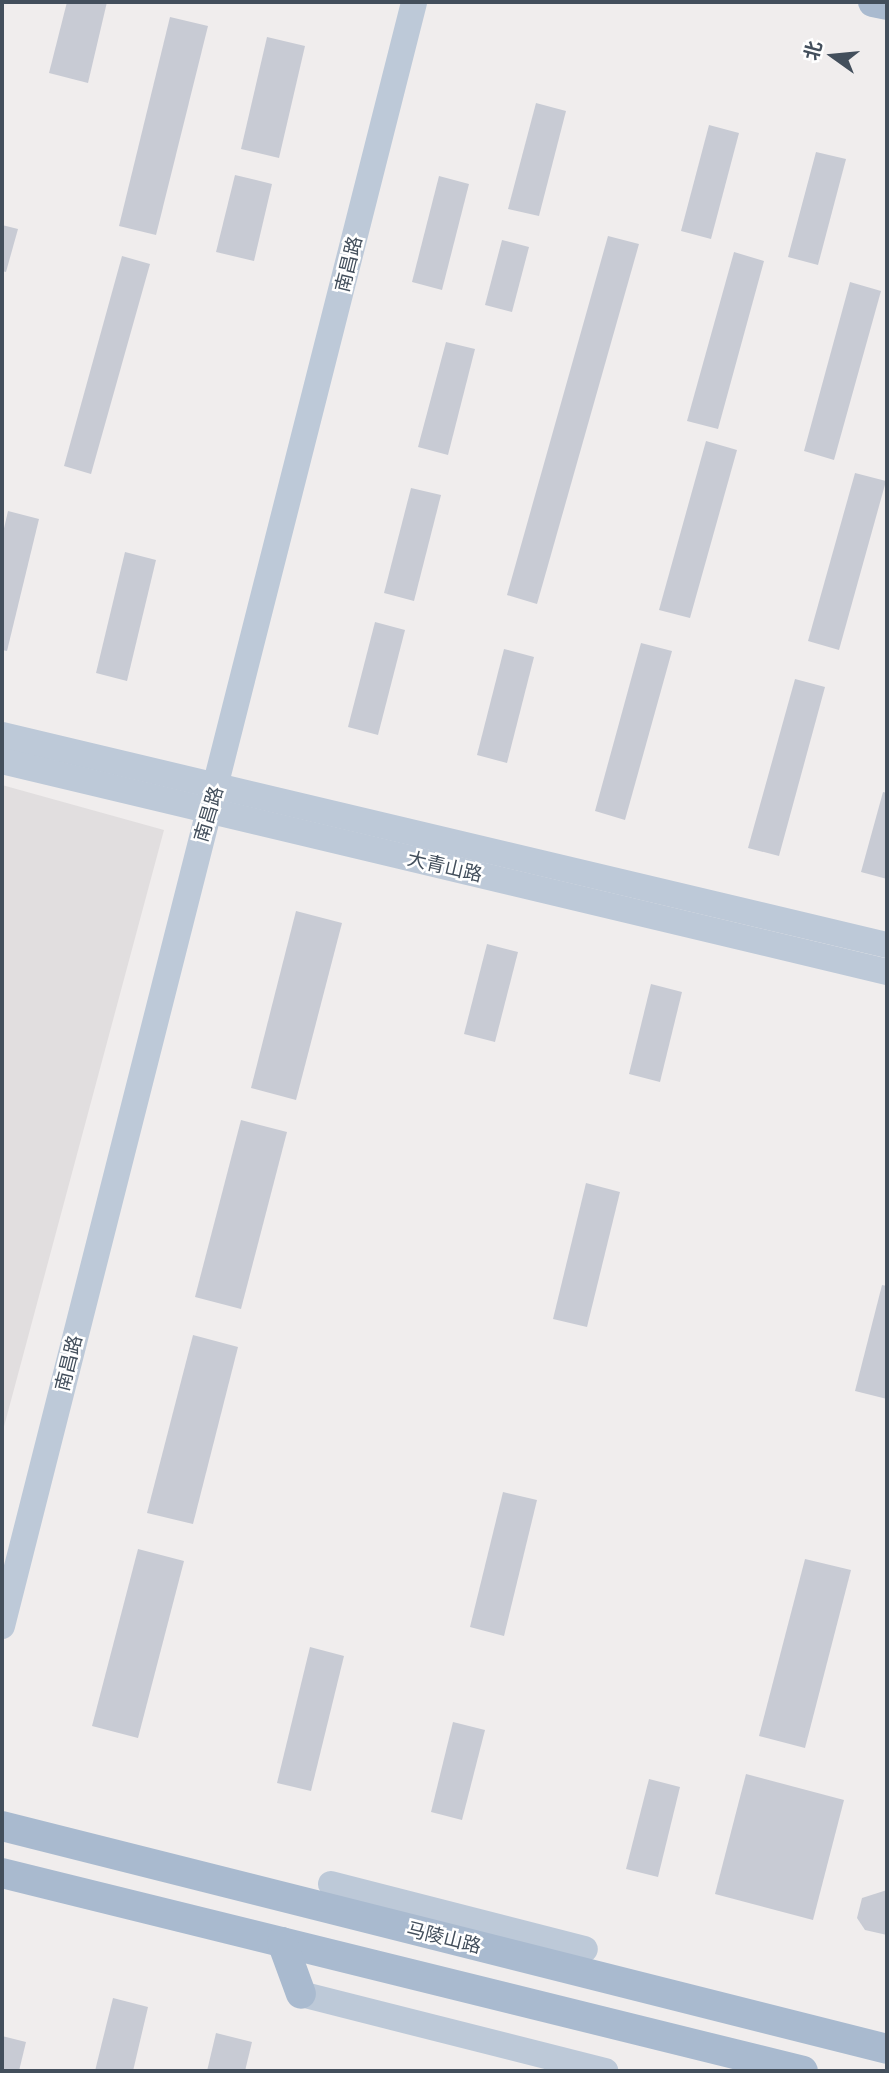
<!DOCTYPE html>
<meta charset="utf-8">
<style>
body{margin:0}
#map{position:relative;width:889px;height:2073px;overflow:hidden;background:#f0eded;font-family:"Exo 2","Noto Sans SC",sans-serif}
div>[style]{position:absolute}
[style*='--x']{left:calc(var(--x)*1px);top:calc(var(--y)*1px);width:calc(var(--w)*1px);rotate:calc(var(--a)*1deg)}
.education>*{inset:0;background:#e1dedf}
.building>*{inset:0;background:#c8cbd4}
.secondary>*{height:26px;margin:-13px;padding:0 13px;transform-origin:13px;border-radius:13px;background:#bdc9d8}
.primary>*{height:30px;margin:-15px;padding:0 15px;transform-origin:15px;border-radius:15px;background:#a9bacf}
span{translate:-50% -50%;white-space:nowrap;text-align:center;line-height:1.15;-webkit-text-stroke:5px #fff;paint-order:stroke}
.street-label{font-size:19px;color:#434f5c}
.frame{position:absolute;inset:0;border:4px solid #434f5c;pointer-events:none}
.north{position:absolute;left:798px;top:21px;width:70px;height:70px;-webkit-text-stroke:5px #fff;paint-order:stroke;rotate:285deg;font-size:19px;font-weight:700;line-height:28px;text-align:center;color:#434f5c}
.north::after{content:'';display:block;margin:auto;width:24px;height:32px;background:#434f5c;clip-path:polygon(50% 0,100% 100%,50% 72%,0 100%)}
</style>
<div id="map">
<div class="education">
<div style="clip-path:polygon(2px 785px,164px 830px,2px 1434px)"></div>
</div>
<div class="building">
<div style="clip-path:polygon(67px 2px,107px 2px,88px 83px,49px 73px)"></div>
<div style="clip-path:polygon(170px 17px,208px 26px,156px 235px,119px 226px)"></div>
<div style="clip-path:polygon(267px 37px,305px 46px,279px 158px,241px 149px)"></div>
<div style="clip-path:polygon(536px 103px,566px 111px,539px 216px,508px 209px)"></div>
<div style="clip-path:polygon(709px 125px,739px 133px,711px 239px,681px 231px)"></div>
<div style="clip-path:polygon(816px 152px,846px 159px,818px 265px,788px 257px)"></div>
<div style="clip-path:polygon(235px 175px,272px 184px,254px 261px,216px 252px)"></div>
<div style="clip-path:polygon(439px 176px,469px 184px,442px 290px,412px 282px)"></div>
<div style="clip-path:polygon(2px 225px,18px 229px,6px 272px,2px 271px)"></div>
<div style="clip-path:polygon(608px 236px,639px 244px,537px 604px,507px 595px)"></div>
<div style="clip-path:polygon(502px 240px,529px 247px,512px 312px,485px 305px)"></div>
<div style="clip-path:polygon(734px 252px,764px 261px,718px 429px,687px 421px)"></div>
<div style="clip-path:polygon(122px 256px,150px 264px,91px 474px,64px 466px)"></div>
<div style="clip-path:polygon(850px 282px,881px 291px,834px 460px,804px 451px)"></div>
<div style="clip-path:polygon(446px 342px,475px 349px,448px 455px,418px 447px)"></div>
<div style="clip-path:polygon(706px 441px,737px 450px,690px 618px,659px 610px)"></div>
<div style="clip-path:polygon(855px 473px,886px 481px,839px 650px,808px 641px)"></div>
<div style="clip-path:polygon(411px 488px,441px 495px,414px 601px,384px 593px)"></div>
<div style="clip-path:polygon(8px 511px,39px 519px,7px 651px,2px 650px,2px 537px)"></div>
<div style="clip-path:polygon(125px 552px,156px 560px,127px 681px,96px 673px)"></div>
<div style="clip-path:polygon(375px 622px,405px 630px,378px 735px,348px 727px)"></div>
<div style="clip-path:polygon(641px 643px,672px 651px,625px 820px,595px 811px)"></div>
<div style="clip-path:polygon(504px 649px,534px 657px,507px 763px,477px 755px)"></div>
<div style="clip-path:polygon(795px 679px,825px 687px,779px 856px,748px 848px)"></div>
<div style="clip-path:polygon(883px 792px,887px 793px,887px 879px,861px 872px)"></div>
<div style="clip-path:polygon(296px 911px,342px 923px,296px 1100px,251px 1088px)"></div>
<div style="clip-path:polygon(487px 944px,518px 952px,495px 1042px,464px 1034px)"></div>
<div style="clip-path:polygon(651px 984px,682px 992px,660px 1082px,629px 1074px)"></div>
<div style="clip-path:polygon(241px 1120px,287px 1132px,241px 1309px,195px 1297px)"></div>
<div style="clip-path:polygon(586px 1183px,620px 1192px,587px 1327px,553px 1319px)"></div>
<div style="clip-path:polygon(882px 1285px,887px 1286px,887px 1399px,855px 1391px)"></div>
<div style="clip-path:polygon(193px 1335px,238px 1347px,193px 1524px,147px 1513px)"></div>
<div style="clip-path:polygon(503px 1492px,537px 1500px,504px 1636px,470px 1627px)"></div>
<div style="clip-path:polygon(138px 1549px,184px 1561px,138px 1738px,92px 1726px)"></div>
<div style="clip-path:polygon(805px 1559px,851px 1570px,805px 1748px,759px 1736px)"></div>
<div style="clip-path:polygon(310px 1647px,344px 1656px,311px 1791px,277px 1783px)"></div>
<div style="clip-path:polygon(453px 1722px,485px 1730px,462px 1820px,431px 1812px)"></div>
<div style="clip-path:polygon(746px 1774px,844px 1800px,813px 1920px,715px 1894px)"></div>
<div style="clip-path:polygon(649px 1779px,680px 1787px,658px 1877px,626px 1869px)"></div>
<div style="clip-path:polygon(887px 1890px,887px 1935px,865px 1930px,857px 1918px,862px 1898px)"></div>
<div style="clip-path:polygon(113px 1998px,148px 2007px,133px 2071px,95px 2071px)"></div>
<div style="clip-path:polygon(216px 2033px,252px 2042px,245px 2071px,207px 2071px)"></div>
<div style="clip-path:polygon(2px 2036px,26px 2042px,19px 2071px,2px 2071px)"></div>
</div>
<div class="secondary">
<div style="--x:2;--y:735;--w:910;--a:13.35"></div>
<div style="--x:2;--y:761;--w:910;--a:13.41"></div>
<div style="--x:2;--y:1626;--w:1675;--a:-75.76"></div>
<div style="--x:331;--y:1884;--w:262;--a:14.4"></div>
<div style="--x:301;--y:1994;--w:314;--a:14.2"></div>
</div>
<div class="primary">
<div style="--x:873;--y:2;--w:14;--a:12"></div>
<div style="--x:2;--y:1826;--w:913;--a:14.14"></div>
<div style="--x:2;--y:1873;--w:825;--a:13.88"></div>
<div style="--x:282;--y:1942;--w:55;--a:69.9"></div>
</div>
<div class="street-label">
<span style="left:348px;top:264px;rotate:-76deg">南昌路</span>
<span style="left:208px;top:814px;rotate:-73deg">南昌路</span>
<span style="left:445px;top:866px;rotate:13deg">大青山路</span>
<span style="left:68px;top:1363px;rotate:-76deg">南昌路</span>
<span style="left:444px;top:1937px;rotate:14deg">马陵山路</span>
</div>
<div class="frame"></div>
<div class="north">北</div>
</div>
